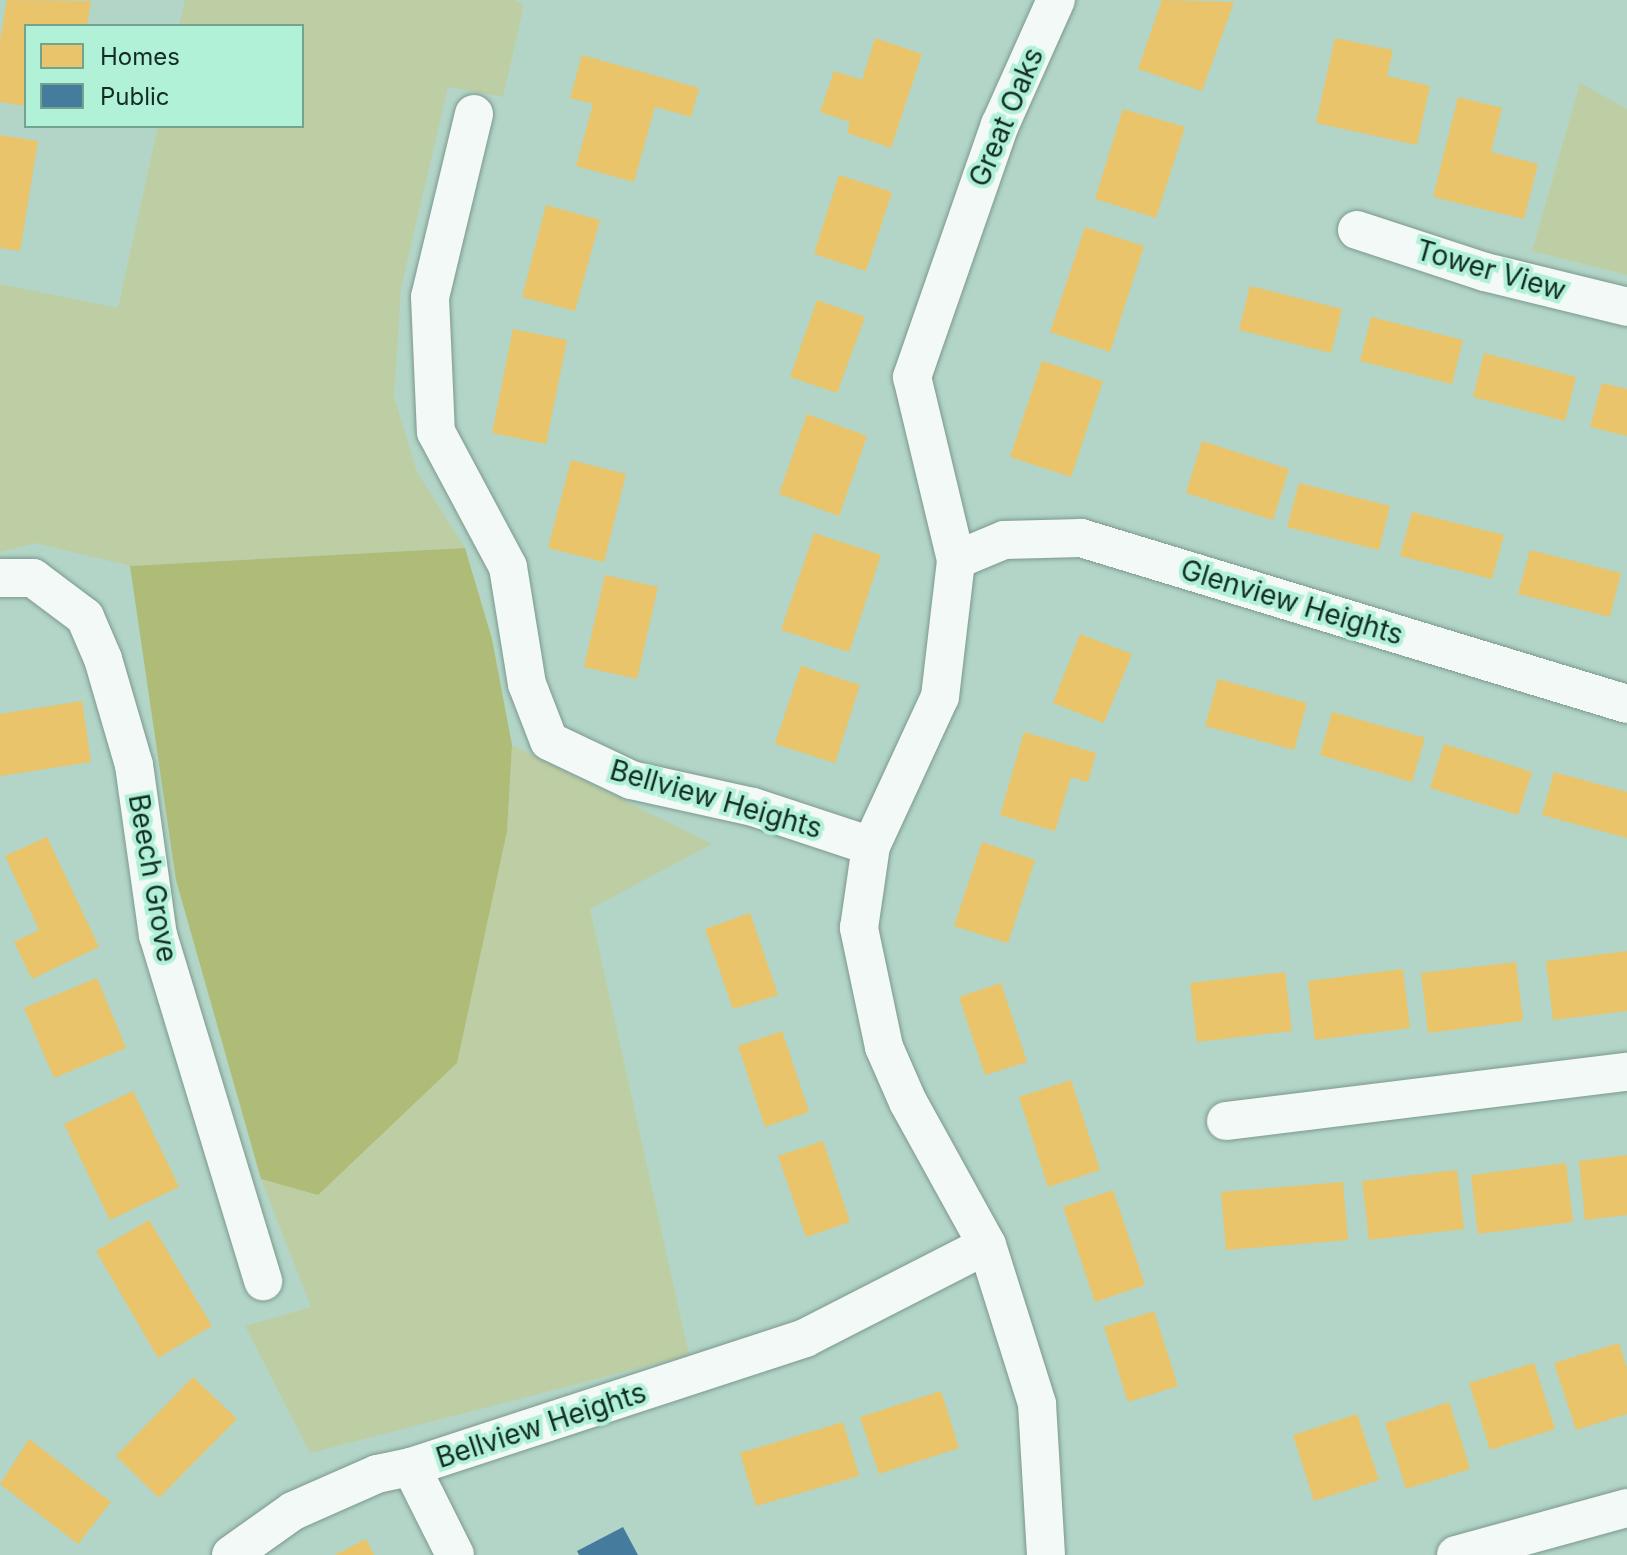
<!DOCTYPE html>
<style>
body{margin:0}
#map{position:relative;width:1627px;height:1555px;overflow:hidden;background:#b2d5c7;font-family:Inter,sans-serif}
div>[style]{position:absolute}
[style*='--x']{left:calc(var(--x)*1px);top:calc(var(--y)*1px);width:calc(var(--w)*1px);rotate:calc(var(--a)*1deg)}
.green>*{inset:0;background:#becea4}
.forest>*{inset:0;background:#aebc78}
.homes>*{inset:0;background:#e9c46a}
.public>*{inset:0;background:#457b9d}
.roads{filter:drop-shadow(0 0 2px #7d988e) drop-shadow(0 0 2px #7d988e)}
.minor>*{height:38px;margin:-19px;padding:0 19px;transform-origin:19px;border-radius:19px;background:#f3f9f7}
span{translate:-50% -50%;white-space:nowrap;text-align:center;line-height:1.15;-webkit-text-stroke:8px #b1f1d7;paint-order:stroke}
.street-label{font-size:28px;color:#132d24}
.legend{position:absolute;left:24px;top:24px;width:280px;height:104px;box-sizing:border-box;background:#b1f1d7;border:2px solid #72a38f;margin:0;padding:10px 14px;list-style:none;font-size:24px;color:#132d24}
.legend li{display:flex;align-items:center;gap:16px;height:40px}
.legend b{width:40px;border:2px solid #72a38f}
</style>
<div id="map">
<div class="green">
<div style="clip-path:polygon(185px 0,515px 0,524px 5px,503px 97px,448px 87px,401px 288px,394px 396px,417px 472px,465px 548px,130px 566px,36px 543px,0 552px,0 284px,118px 308px,158px 126px,302px 126px,302px 26px,179px 26px)"></div>
<div style="clip-path:polygon(1580px 83px,1627px 109px,1627px 275px,1532px 251px)"></div>
<div style="clip-path:polygon(512px 745px,712px 844px,590px 909px,689px 1355px,310px 1453px,245px 1326px,311px 1307px,261px 1179px,319px 1195px,507px 831px)"></div>
</div>
<div class="forest">
<div style="clip-path:polygon(465px 548px,492px 639px,512px 745px,507px 831px,457px 1063px,318px 1195px,261px 1179px,176px 880px,130px 566px)"></div>
</div>
<div class="homes">
<div style="clip-path:polygon(7px 0,91px 1px,87px 26px,26px 26px,26px 106px,0 102px,0 41px)"></div>
<div style="clip-path:polygon(1162px 0,1234px 2px,1202px 91px,1138px 69px)"></div>
<div style="clip-path:polygon(875px 38px,922px 54px,891px 148px,847px 133px,850px 122px,820px 112px,834px 71px,862px 80px)"></div>
<div style="clip-path:polygon(1335px 38px,1393px 50px,1387px 76px,1430px 86px,1417px 145px,1316px 123px)"></div>
<div style="clip-path:polygon(582px 55px,699px 88px,691px 117px,655px 107px,634px 182px,576px 166px,593px 104px,570px 98px)"></div>
<div style="clip-path:polygon(1458px 97px,1502px 108px,1491px 152px,1538px 164px,1524px 219px,1433px 197px)"></div>
<div style="clip-path:polygon(1123px 109px,1185px 127px,1156px 218px,1095px 199px)"></div>
<div style="clip-path:polygon(0 135px,38px 141px,20px 251px,0 248px)"></div>
<div style="clip-path:polygon(839px 175px,892px 192px,866px 271px,814px 254px)"></div>
<div style="clip-path:polygon(546px 205px,600px 220px,575px 311px,522px 297px)"></div>
<div style="clip-path:polygon(1085px 227px,1144px 246px,1110px 352px,1050px 332px)"></div>
<div style="clip-path:polygon(1250px 286px,1342px 309px,1331px 353px,1239px 330px)"></div>
<div style="clip-path:polygon(817px 300px,865px 317px,837px 393px,790px 377px)"></div>
<div style="clip-path:polygon(1371px 317px,1463px 340px,1452px 384px,1360px 361px)"></div>
<div style="clip-path:polygon(513px 329px,567px 340px,546px 444px,492px 433px)"></div>
<div style="clip-path:polygon(1484px 353px,1576px 377px,1565px 421px,1473px 397px)"></div>
<div style="clip-path:polygon(1042px 361px,1103px 381px,1071px 477px,1010px 457px)"></div>
<div style="clip-path:polygon(1602px 383px,1627px 389px,1627px 436px,1590px 427px)"></div>
<div style="clip-path:polygon(807px 414px,867px 436px,839px 516px,779px 494px)"></div>
<div style="clip-path:polygon(1202px 441px,1289px 469px,1273px 520px,1186px 493px)"></div>
<div style="clip-path:polygon(571px 460px,626px 474px,604px 562px,548px 548px)"></div>
<div style="clip-path:polygon(1299px 483px,1390px 506px,1379px 550px,1287px 527px)"></div>
<div style="clip-path:polygon(1412px 512px,1504px 535px,1492px 579px,1400px 556px)"></div>
<div style="clip-path:polygon(814px 533px,881px 555px,849px 652px,781px 630px)"></div>
<div style="clip-path:polygon(1530px 550px,1621px 573px,1610px 617px,1518px 594px)"></div>
<div style="clip-path:polygon(605px 575px,658px 587px,637px 679px,584px 667px)"></div>
<div style="clip-path:polygon(1080px 634px,1132px 654px,1104px 723px,1053px 703px)"></div>
<div style="clip-path:polygon(801px 666px,860px 685px,835px 763px,775px 744px)"></div>
<div style="clip-path:polygon(1218px 679px,1307px 703px,1294px 750px,1205px 726px)"></div>
<div style="clip-path:polygon(82px 701px,91px 762px,0 776px,0 714px)"></div>
<div style="clip-path:polygon(1332px 712px,1425px 738px,1412px 782px,1320px 755px)"></div>
<div style="clip-path:polygon(1024px 732px,1096px 753px,1088px 782px,1071px 777px,1055px 831px,1000px 815px)"></div>
<div style="clip-path:polygon(1444px 744px,1532px 772px,1518px 815px,1430px 788px)"></div>
<div style="clip-path:polygon(1554px 772px,1627px 792px,1627px 838px,1542px 815px)"></div>
<div style="clip-path:polygon(47px 837px,99px 947px,32px 979px,14px 942px,39px 930px,5px 856px)"></div>
<div style="clip-path:polygon(982px 842px,1035px 860px,1008px 943px,954px 926px)"></div>
<div style="clip-path:polygon(750px 913px,778px 995px,733px 1009px,705px 929px)"></div>
<div style="clip-path:polygon(1627px 951px,1627px 1011px,1553px 1020px,1546px 961px)"></div>
<div style="clip-path:polygon(1516px 962px,1523px 1021px,1428px 1033px,1421px 973px)"></div>
<div style="clip-path:polygon(1403px 969px,1410px 1028px,1315px 1040px,1308px 981px)"></div>
<div style="clip-path:polygon(1285px 972px,1292px 1031px,1197px 1042px,1190px 983px)"></div>
<div style="clip-path:polygon(97px 978px,126px 1048px,54px 1078px,24px 1008px)"></div>
<div style="clip-path:polygon(1001px 983px,1027px 1062px,985px 1075px,959px 997px)"></div>
<div style="clip-path:polygon(782px 1031px,809px 1112px,765px 1127px,738px 1046px)"></div>
<div style="clip-path:polygon(1071px 1080px,1100px 1170px,1048px 1187px,1019px 1097px)"></div>
<div style="clip-path:polygon(133px 1091px,179px 1187px,110px 1220px,64px 1124px)"></div>
<div style="clip-path:polygon(823px 1141px,850px 1222px,806px 1237px,778px 1156px)"></div>
<div style="clip-path:polygon(1627px 1155px,1627px 1215px,1585px 1220px,1579px 1161px)"></div>
<div style="clip-path:polygon(1566px 1163px,1573px 1222px,1478px 1234px,1471px 1175px)"></div>
<div style="clip-path:polygon(1457px 1170px,1464px 1229px,1369px 1240px,1362px 1181px)"></div>
<div style="clip-path:polygon(1343px 1182px,1348px 1240px,1226px 1250px,1221px 1192px)"></div>
<div style="clip-path:polygon(1113px 1190px,1145px 1285px,1095px 1302px,1063px 1207px)"></div>
<div style="clip-path:polygon(149px 1220px,212px 1326px,158px 1358px,96px 1251px)"></div>
<div style="clip-path:polygon(1154px 1311px,1178px 1386px,1128px 1402px,1104px 1327px)"></div>
<div style="clip-path:polygon(1619px 1343px,1627px 1368px,1627px 1414px,1576px 1430px,1554px 1363px)"></div>
<div style="clip-path:polygon(1534px 1363px,1555px 1429px,1490px 1450px,1469px 1383px)"></div>
<div style="clip-path:polygon(193px 1377px,237px 1419px,159px 1498px,116px 1456px)"></div>
<div style="clip-path:polygon(941px 1391px,959px 1448px,879px 1474px,860px 1417px)"></div>
<div style="clip-path:polygon(1449px 1402px,1470px 1469px,1406px 1489px,1385px 1423px)"></div>
<div style="clip-path:polygon(1357px 1414px,1379px 1480px,1314px 1501px,1293px 1435px)"></div>
<div style="clip-path:polygon(843px 1422px,859px 1476px,756px 1506px,740px 1453px)"></div>
<div style="clip-path:polygon(29px 1439px,111px 1502px,78px 1544px,0 1484px)"></div>
<div style="clip-path:polygon(366px 1539px,374px 1555px,335px 1555px)"></div>
</div>
<div class="public">
<div style="clip-path:polygon(623px 1527px,638px 1555px,579px 1555px,577px 1551px)"></div>
</div>
<div class="roads">
<div class="minor">
<div style="--x:474;--y:114;--w:188;--a:103.5"></div>
<div style="--x:430;--y:297;--w:135;--a:87.5"></div>
<div style="--x:436;--y:432;--w:153;--a:61.9"></div>
<div style="--x:508;--y:567;--w:119;--a:80.8"></div>
<div style="--x:527;--y:684;--w:61;--a:68.9"></div>
<div style="--x:549;--y:741;--w:91;--a:25.4"></div>
<div style="--x:631;--y:780;--w:125;--a:12.5"></div>
<div style="--x:753;--y:807;--w:124;--a:18.3"></div>
<div style="--x:1357;--y:230;--w:135;--a:18.2"></div>
<div style="--x:1485;--y:272;--w:146;--a:13.8"></div>
<div style="--x:956;--y:560;--w:52;--a:-22.6"></div>
<div style="--x:1004;--y:540;--w:77;--a:-1.5"></div>
<div style="--x:1081;--y:538;--w:571;--a:16.91"></div>
<div style="--x:0;--y:578;--w:33;--a:0"></div>
<div style="--x:33;--y:578;--w:65;--a:36.9"></div>
<div style="--x:85;--y:617;--w:46;--a:66.8"></div>
<div style="--x:103;--y:659;--w:110;--a:73.7"></div>
<div style="--x:134;--y:765;--w:172;--a:82"></div>
<div style="--x:158;--y:935;--w:362;--a:73.1"></div>
<div style="--x:1226;--y:1121;--w:404;--a:-7"></div>
<div style="--x:987;--y:1245;--w:167;--a:72.5"></div>
<div style="--x:1037;--y:1404;--w:151;--a:86.6"></div>
<div style="--x:411;--y:1467;--w:98;--a:63.4"></div>
<div style="--x:231;--y:1555;--w:76;--a:-35.4"></div>
<div style="--x:293;--y:1511;--w:92;--a:-23.8"></div>
<div style="--x:377;--y:1474;--w:35;--a:-12"></div>
<div style="--x:411;--y:1467;--w:415;--a:-18.1"></div>
<div style="--x:805;--y:1338;--w:204;--a:-27.1"></div>
<div style="--x:987;--y:1245;--w:163;--a:-118.9"></div>
<div style="--x:908;--y:1102;--w:60;--a:-113.6"></div>
<div style="--x:884;--y:1047;--w:122;--a:-101.9"></div>
<div style="--x:859;--y:928;--w:83;--a:-81.7"></div>
<div style="--x:871;--y:846;--w:164;--a:-65.2"></div>
<div style="--x:940;--y:697;--w:138;--a:-83.3"></div>
<div style="--x:956;--y:560;--w:188;--a:-103.5"></div>
<div style="--x:912;--y:377;--w:267;--a:-70.8"></div>
<div style="--x:1000;--y:125;--w:137;--a:-65.9"></div>
<div style="--x:1456;--y:1555;--w:177;--a:-15.4"></div>
</div>
</div>
<div class="street-label">
<span style="left:1006px;top:117px;rotate:-67deg">Great Oaks</span>
<span style="left:1491px;top:270px;rotate:16deg">Tower View</span>
<span style="left:1292px;top:602px;rotate:17deg">Glenview Heights</span>
<span style="left:716px;top:799px;rotate:16deg">Bellview Heights</span>
<span style="left:153px;top:878px;rotate:80deg">Beech Grove</span>
<span style="left:541px;top:1425px;rotate:-18deg">Bellview Heights</span>
</div>
<ul class="legend">
<li><b style="height:22px;background:#e9c46a"></b>Homes</li>
<li><b style="height:22px;background:#457b9d"></b>Public</li>
</ul>
</div>
